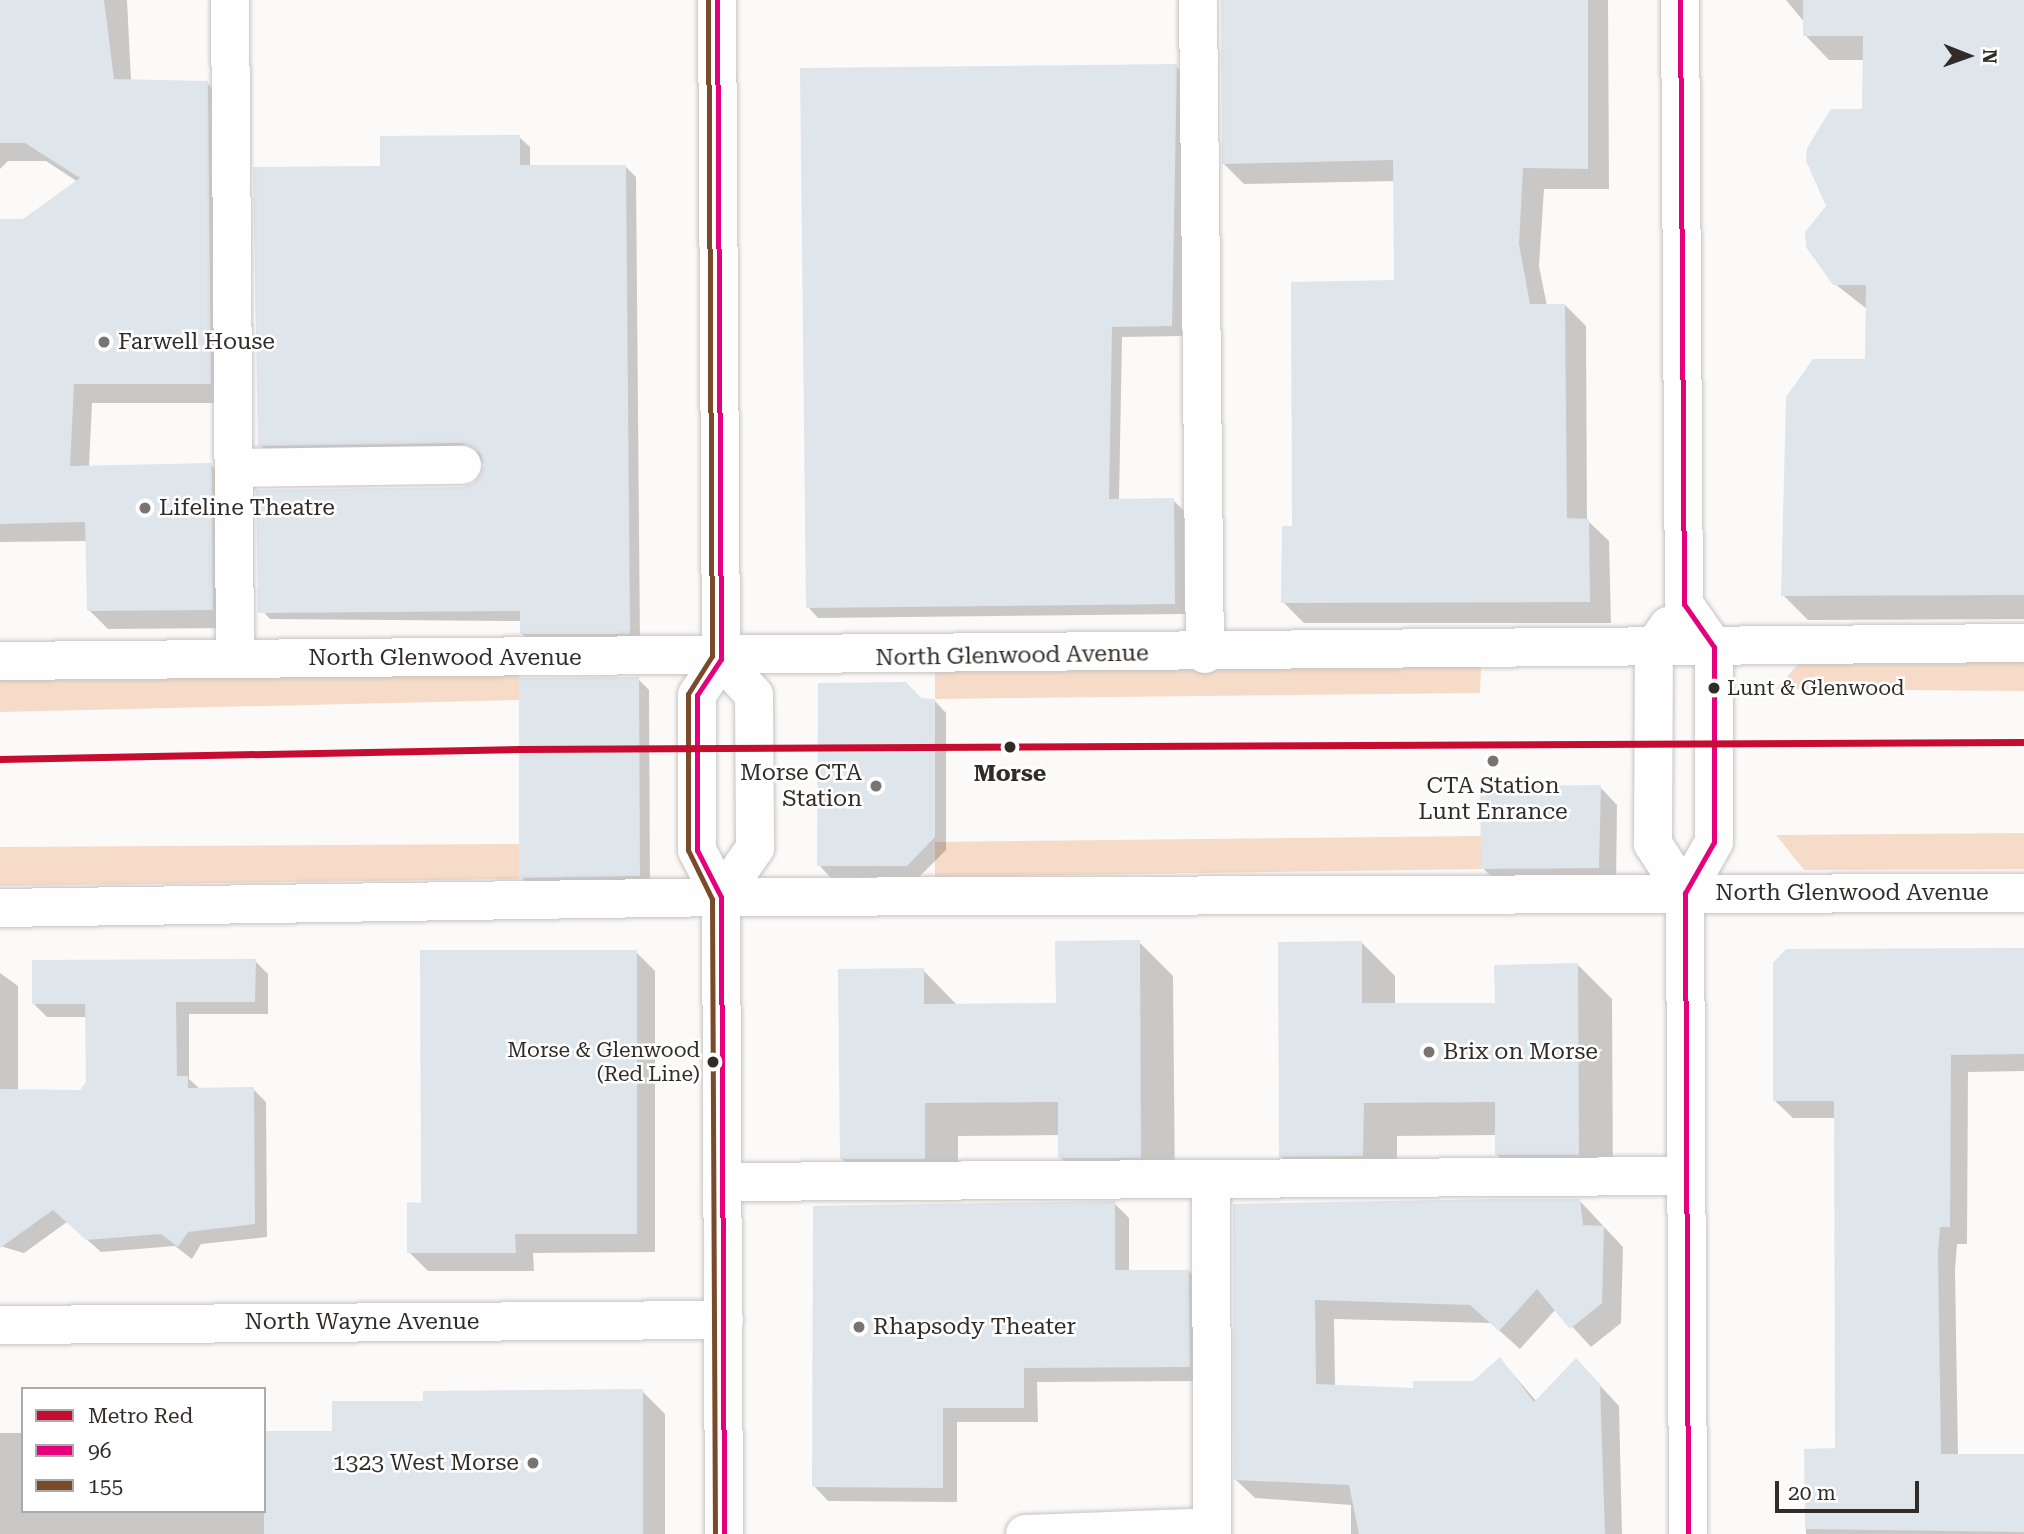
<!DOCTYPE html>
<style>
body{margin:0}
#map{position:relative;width:2024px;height:1534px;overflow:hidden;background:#fcfaf9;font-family:"Roboto Serif",serif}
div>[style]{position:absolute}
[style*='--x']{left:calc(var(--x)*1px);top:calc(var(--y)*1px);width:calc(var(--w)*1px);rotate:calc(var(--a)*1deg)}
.green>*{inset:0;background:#f6dbc8}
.shadow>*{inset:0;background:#0003}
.building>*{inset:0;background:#dee5eb}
.roads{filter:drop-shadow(0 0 2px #c6c2c0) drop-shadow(0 0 2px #c6c2c0)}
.minor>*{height:38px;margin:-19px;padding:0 19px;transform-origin:19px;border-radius:19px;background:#fffefe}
.bus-1>*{height:5px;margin:-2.5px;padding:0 2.5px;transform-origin:2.5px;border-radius:2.5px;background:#e5007d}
.bus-2>*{height:5px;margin:-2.5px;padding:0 2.5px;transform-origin:2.5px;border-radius:2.5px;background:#7a4b2a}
.metro-1>*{height:7px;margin:-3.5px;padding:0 3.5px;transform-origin:3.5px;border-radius:3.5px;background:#c60c30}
.dots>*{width:19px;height:19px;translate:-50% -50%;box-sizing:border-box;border:4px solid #fff;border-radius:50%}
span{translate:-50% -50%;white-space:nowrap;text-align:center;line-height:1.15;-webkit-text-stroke:5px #fff;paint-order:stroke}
.bus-label{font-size:21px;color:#322c28}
.left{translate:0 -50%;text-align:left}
.right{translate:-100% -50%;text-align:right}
.poi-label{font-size:23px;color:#322c28}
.street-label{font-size:23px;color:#322c28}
.stop-label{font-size:23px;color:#322c28;font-weight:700}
.legend{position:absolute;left:21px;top:1387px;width:245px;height:126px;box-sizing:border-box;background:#fff;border:2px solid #adaba9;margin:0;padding:9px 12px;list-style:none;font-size:21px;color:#322c28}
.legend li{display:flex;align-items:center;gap:14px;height:35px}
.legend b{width:35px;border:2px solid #adaba9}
.north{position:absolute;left:1933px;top:21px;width:70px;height:70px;-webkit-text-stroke:5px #fff;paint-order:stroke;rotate:91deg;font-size:19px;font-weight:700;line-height:28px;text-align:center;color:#322c28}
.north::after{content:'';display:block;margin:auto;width:24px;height:32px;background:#322c28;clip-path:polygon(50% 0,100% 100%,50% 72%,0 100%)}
.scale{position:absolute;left:1775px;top:1481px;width:144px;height:32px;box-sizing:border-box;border:4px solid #322c28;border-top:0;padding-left:9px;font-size:21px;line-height:24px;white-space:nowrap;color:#322c28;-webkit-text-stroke:5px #fff;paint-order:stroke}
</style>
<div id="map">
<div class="green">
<div style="clip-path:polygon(2024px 660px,2024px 691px,1776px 689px,1801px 661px)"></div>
<div style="clip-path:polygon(1481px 666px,1480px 693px,935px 699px,935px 671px)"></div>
<div style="clip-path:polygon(519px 674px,519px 700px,0 712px,0 677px)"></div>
<div style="clip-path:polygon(2024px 833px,2024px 869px,1804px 870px,1776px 835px)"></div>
<div style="clip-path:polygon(1481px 836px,1481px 869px,935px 877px,935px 842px)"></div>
<div style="clip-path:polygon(520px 844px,519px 879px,0 886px,0 847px)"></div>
</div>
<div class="shadow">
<div style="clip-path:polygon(0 0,127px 0,131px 81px,207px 83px,226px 102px,229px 403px,92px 403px,89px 467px,211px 465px,230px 483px,231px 628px,108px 629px,89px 610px,87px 541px,0 542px,0 220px,23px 221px,78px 182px,46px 161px,8px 161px,0 169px)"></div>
<div style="clip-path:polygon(1222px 0,1608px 0,1609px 189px,1544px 189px,1539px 266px,1547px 306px,1565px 305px,1586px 326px,1587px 520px,1609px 541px,1611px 623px,1304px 623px,1283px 602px,1294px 528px,1396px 282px,1395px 181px,1244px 184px,1223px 163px)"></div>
<div style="clip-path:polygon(1786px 0,2024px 0,2024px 619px,1808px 620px,1783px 595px,1866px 361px,1867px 309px,1835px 284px,1828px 207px,1864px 111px,1865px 60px,1829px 60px,1805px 35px,1805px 23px)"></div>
<div style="clip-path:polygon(1176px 66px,1187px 77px,1182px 336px,1122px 337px,1119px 500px,1173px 500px,1184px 511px,1185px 614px,818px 618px,808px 607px)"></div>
<div style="clip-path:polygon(519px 137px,530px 147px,530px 167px,626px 167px,636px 177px,640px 643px,532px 644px,522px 634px,522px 621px,270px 619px,260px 608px,475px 485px,486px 466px,473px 453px,270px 455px,260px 445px,382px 168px)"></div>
<div style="clip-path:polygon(638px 679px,649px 690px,650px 886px,531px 888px,521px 877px)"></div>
<div style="clip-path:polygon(921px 700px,934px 700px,946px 713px,946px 850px,919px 877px,831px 878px,819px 865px)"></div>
<div style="clip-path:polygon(1600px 787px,1617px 805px,1616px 885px,1500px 886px,1483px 868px)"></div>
<div style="clip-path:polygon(1139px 942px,1173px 976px,1175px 1191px,1094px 1191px,1060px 1157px,1060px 1135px,958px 1136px,958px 1192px,876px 1193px,842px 1159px,923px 970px,957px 1005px,1057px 1004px)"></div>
<div style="clip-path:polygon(1361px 942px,1395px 976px,1395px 1004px,1496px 1004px,1578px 965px,1612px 999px,1613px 1188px,1531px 1189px,1497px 1155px,1497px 1135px,1397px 1136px,1397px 1189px,1314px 1190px,1280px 1156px)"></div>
<div style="clip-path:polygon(2024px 949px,2024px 1071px,1968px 1072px,1967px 1244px,1957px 1244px,1955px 1270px,1958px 1456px,2024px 1455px,2024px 1534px,1806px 1534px,1805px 1451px,1837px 1449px,1836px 1118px,1793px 1118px,1775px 1101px)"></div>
<div style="clip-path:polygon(636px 952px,655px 971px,655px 1252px,533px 1253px,534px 1271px,428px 1271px,409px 1252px,423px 1204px)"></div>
<div style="clip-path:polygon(255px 961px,268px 974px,268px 1014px,189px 1014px,189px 1079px,200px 1089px,253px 1089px,266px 1102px,267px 1237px,201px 1244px,192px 1259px,175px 1246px,101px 1252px,67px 1222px,24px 1253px,0 1246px,0 973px,18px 986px,18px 1091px,81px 1092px,88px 1083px,87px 1017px,47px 1017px,34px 1004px)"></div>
<div style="clip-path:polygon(1579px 1200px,1623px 1247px,1621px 1323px,1591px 1347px,1556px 1309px,1520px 1349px,1491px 1323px,1334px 1319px,1335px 1386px,1415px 1390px,1474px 1383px,1500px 1359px,1537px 1402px,1595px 1380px,1619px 1406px,1622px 1534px,1351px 1534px,1351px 1505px,1255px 1498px,1235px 1479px,1235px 1206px)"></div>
<div style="clip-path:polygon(1114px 1203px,1129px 1218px,1129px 1272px,1189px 1271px,1203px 1286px,1204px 1381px,1037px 1382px,1038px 1422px,957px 1422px,957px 1502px,828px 1501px,814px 1486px)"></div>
<div style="clip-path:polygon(642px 1391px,665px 1414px,665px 1534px,0 1534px,0 1433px,23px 1433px,23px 1511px,264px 1511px,333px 1433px,425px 1403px)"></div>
</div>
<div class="building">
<div style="clip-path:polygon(0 0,104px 0,114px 79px,208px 81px,211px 384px,74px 384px,70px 466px,212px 463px,213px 610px,87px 611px,85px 522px,0 524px,0 219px,23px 219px,80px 178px,25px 143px,0 143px)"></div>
<div style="clip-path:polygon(1221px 0,1588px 0,1588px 169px,1523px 168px,1519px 244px,1530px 304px,1565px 304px,1567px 518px,1589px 519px,1590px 602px,1281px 603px,1282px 526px,1292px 526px,1291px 282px,1394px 280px,1393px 160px,1222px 164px)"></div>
<div style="clip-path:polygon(1803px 0,2024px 0,2024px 595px,1781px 596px,1786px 397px,1813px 359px,1865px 359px,1866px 285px,1833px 285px,1806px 247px,1805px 232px,1826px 206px,1806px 161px,1807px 148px,1831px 109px,1862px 109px,1863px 36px,1803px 36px)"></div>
<div style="clip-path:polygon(1177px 64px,1172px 326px,1112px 327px,1109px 499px,1174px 498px,1175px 604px,806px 608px,800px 68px)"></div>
<div style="clip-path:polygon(520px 135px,520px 165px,626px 165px,630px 634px,520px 634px,520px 611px,258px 613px,256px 490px,462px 487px,474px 483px,484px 465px,480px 453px,462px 443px,258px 446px,253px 167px,380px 166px,380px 136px)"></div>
<div style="clip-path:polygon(639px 677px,640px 876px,519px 878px,519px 678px)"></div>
<div style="clip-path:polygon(906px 682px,921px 698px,935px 699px,935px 837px,907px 866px,817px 866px,818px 683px)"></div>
<div style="clip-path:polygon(1601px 785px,1599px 868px,1481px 869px,1480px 786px)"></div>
<div style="clip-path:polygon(1140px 940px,1141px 1158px,1058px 1158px,1058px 1102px,925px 1103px,925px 1159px,840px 1159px,838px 969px,924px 968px,924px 1004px,1056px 1003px,1055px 941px)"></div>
<div style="clip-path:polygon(1362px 941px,1362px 1003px,1495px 1003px,1494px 965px,1578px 963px,1579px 1155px,1495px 1155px,1495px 1102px,1364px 1103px,1363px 1156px,1279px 1157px,1278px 942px)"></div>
<div style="clip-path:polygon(2024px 948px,2024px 1054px,1951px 1055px,1950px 1227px,1940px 1227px,1938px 1252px,1941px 1454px,2024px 1454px,2024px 1532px,1805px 1529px,1804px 1449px,1835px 1448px,1834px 1101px,1773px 1101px,1773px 963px,1786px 949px)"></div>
<div style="clip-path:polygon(420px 950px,637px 950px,637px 1234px,515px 1234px,516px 1253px,407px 1253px,407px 1202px,421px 1203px)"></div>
<div style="clip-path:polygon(256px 959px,255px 1002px,176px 1002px,177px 1076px,188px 1076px,188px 1088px,254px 1087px,255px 1224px,188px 1232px,178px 1247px,161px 1234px,86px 1240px,53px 1210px,0 1248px,0 1089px,80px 1090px,86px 1082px,85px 1004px,32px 1004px,32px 960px)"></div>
<div style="clip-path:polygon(1496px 1199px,1580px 1199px,1583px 1225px,1604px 1226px,1602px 1303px,1570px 1329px,1537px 1289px,1499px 1331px,1470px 1305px,1315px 1300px,1316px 1384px,1413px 1388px,1413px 1381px,1473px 1381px,1500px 1357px,1534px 1402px,1576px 1358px,1600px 1384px,1605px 1534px,1359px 1534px,1349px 1485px,1234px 1480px,1233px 1204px)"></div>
<div style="clip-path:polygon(1115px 1201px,1115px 1270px,1189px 1270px,1190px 1367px,1024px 1368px,1024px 1408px,943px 1408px,943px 1488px,812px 1487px,813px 1206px)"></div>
<div style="clip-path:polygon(643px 1389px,643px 1534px,264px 1534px,264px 1431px,332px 1431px,332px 1401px,423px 1401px,423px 1391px)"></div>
</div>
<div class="roads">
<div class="minor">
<div style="--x:230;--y:0;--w:657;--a:89.56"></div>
<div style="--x:717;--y:0;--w:659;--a:89.65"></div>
<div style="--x:721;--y:659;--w:43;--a:123.7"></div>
<div style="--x:697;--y:695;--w:155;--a:90"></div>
<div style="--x:697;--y:850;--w:53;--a:62.9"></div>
<div style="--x:721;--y:897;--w:637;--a:89.73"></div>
<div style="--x:1198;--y:0;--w:654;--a:89.39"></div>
<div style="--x:1680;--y:0;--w:604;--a:89.62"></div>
<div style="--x:1684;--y:604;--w:52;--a:55.1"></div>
<div style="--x:1714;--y:647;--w:195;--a:90"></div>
<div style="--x:1714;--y:842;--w:59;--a:119.6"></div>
<div style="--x:1685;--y:893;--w:641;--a:89.73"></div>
<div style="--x:234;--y:468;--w:228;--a:-0.8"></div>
<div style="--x:1668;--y:626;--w:25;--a:124"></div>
<div style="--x:1654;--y:647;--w:197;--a:90.3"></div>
<div style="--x:1653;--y:844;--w:59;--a:56.9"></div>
<div style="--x:721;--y:659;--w:49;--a:47.5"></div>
<div style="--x:754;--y:695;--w:153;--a:89.6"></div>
<div style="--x:755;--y:848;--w:60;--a:124.8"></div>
<div style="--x:0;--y:661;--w:2024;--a:-0.51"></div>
<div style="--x:0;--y:908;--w:721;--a:-0.87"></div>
<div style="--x:721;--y:897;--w:1303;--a:-0.18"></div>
<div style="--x:1211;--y:1181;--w:353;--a:89.8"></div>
<div style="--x:723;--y:1182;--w:963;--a:-0.36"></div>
<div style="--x:0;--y:1325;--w:724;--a:-0.4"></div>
<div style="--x:1025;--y:1534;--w:187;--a:-2.1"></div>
</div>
</div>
<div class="bus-1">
<div style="--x:717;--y:0;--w:659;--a:89.65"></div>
<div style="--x:721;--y:659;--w:43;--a:123.7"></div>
<div style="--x:697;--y:695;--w:155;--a:90"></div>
<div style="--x:697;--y:850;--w:53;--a:62.9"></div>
<div style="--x:721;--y:897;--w:637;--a:89.73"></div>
<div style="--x:1680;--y:0;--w:604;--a:89.62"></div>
<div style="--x:1684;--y:604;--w:52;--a:55.1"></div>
<div style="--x:1714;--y:647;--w:195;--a:90"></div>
<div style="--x:1714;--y:842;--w:59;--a:119.6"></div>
<div style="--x:1685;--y:893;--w:641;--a:89.73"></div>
</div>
<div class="bus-2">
<div style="--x:708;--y:0;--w:656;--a:89.65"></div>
<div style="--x:712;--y:656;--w:45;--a:122.3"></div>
<div style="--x:688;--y:694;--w:156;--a:90"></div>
<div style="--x:688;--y:850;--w:55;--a:63.9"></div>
<div style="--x:712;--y:899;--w:635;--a:89.73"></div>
</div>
<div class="metro-1">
<div style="--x:0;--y:759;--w:519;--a:-1.1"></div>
<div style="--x:519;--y:749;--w:1505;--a:-0.27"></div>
</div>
<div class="dots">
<div style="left:104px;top:342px;background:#797471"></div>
<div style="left:145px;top:508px;background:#797471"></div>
<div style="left:1714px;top:688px;background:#322c28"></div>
<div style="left:1010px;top:747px;background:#322c28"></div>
<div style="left:1493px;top:761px;background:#797471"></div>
<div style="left:876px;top:786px;background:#797471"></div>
<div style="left:1429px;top:1052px;background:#797471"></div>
<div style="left:713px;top:1062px;background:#322c28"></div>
<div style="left:859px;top:1327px;background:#797471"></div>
<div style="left:533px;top:1463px;background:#797471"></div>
</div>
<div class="bus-label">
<span class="left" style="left:1727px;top:688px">Lunt &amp; Glenwood</span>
<span class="right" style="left:700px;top:1062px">Morse &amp; Glenwood<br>(Red Line)</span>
</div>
<div class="poi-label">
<span class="left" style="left:118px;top:342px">Farwell House</span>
<span class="left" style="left:159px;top:508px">Lifeline Theatre</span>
<span class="right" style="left:862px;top:786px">Morse CTA<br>Station</span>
<span style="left:1493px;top:799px">CTA Station<br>Lunt Enrance</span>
<span class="left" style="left:1443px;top:1052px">Brix on Morse</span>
<span class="left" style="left:873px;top:1327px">Rhapsody Theater</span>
<span class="right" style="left:519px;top:1463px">1323 West Morse</span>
</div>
<div class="street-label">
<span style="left:1012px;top:656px;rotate:-1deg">North Glenwood Avenue</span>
<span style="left:445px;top:658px">North Glenwood Avenue</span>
<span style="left:1852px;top:893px">North Glenwood Avenue</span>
<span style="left:362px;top:1322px">North Wayne Avenue</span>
</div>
<div class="stop-label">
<span style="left:1010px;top:774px">Morse</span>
</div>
<ul class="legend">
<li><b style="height:9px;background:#c60c30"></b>Metro Red</li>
<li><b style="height:9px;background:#e5007d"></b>96</li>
<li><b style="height:9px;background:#7a4b2a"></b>155</li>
</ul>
<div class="north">N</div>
<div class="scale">20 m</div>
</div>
